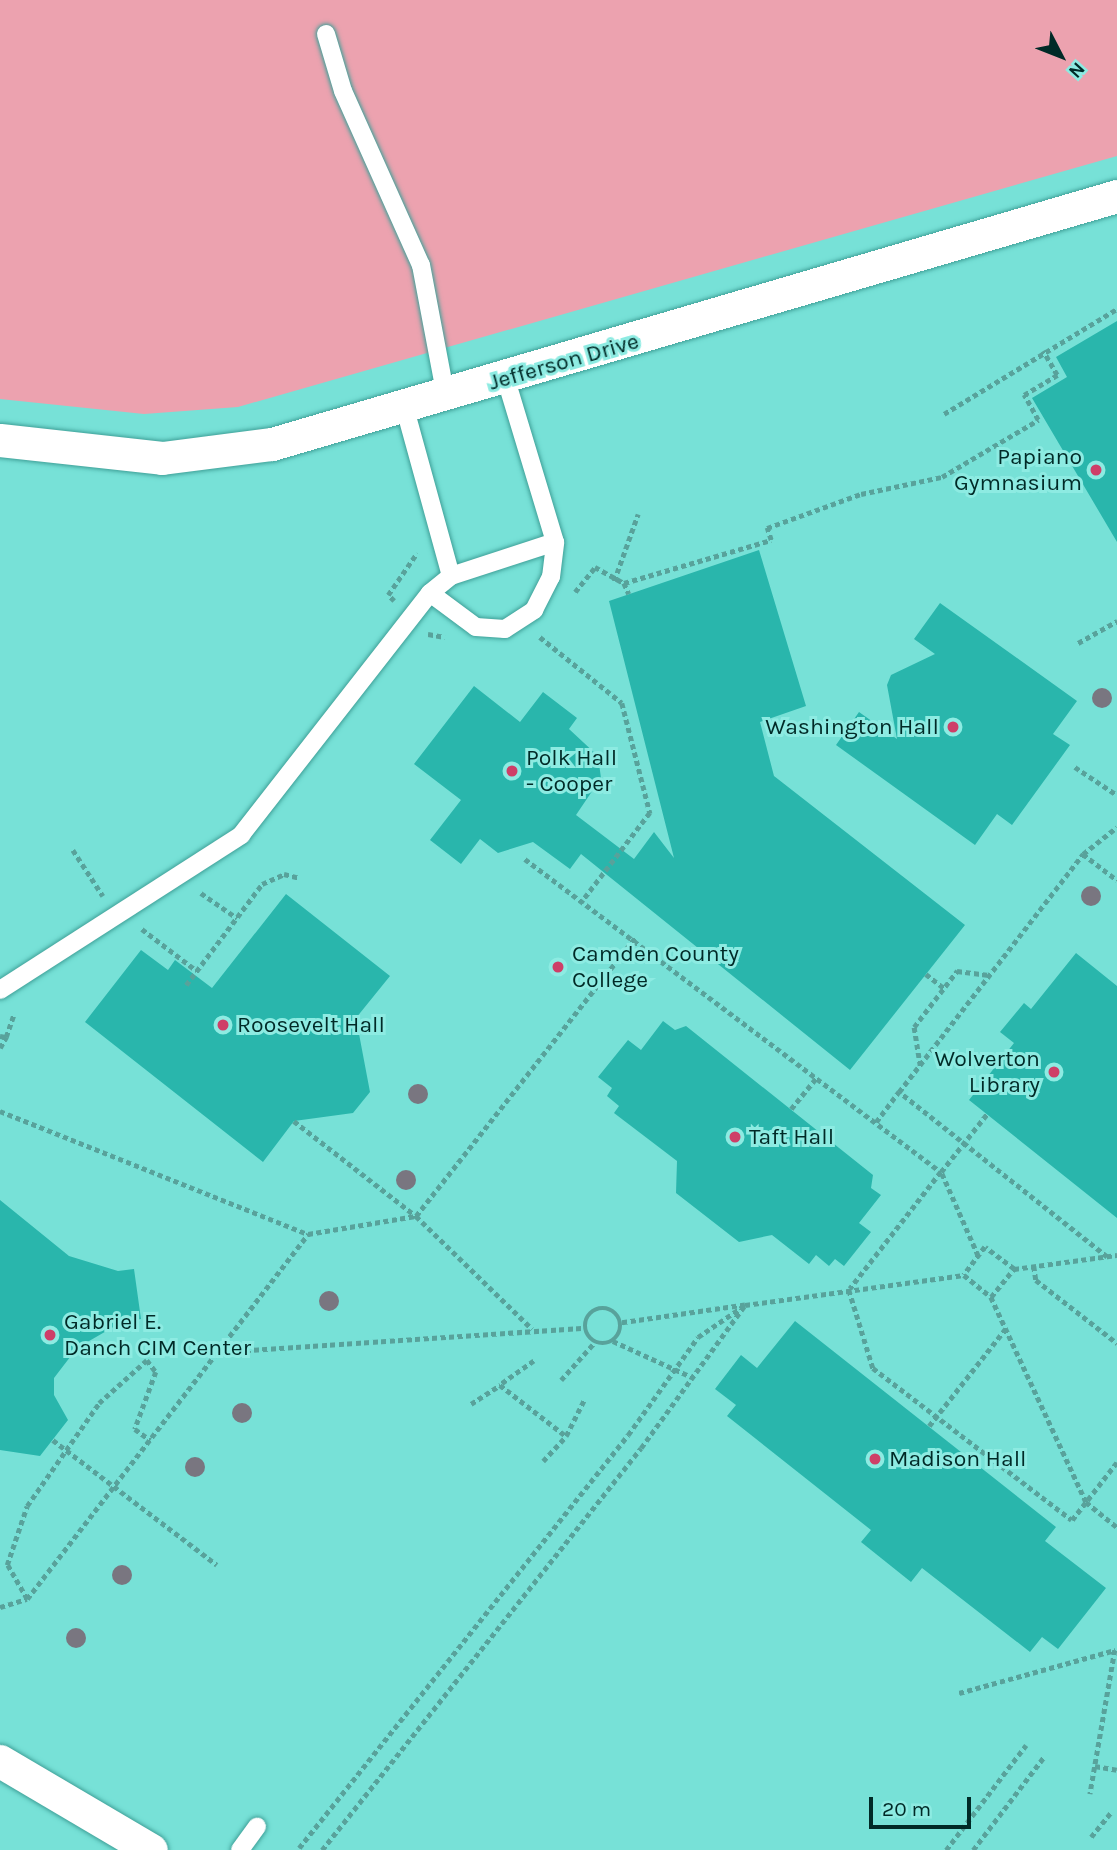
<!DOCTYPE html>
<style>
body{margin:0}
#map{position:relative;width:1117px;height:1850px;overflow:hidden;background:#8debe2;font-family:Karla,sans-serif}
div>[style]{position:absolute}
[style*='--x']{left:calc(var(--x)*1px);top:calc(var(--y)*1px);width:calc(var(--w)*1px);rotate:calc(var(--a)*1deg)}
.built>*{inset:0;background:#77e1d7}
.green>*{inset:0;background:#eca2af}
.building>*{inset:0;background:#29b6ac}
.path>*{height:4.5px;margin-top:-2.25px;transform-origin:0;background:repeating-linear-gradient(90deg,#58a29b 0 5px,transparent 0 8.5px)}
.path>.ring{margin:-2.25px;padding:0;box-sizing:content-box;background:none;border:4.5px solid #58a29b;border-radius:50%}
.roads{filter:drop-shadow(0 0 2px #3fa098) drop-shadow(0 0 2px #3fa098)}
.lane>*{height:18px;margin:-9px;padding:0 9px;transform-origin:9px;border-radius:9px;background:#fff}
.street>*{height:33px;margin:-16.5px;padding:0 16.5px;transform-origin:16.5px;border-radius:16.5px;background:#fff}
.trees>*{width:20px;height:20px;margin:-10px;border-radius:50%;background:#797680}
.dots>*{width:19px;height:19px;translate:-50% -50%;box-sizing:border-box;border:4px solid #8debe2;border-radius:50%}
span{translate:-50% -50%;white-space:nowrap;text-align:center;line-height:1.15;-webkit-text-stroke:6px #8debe2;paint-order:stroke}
.street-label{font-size:23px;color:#002a27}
.poi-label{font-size:23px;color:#002a27}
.right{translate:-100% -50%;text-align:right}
.left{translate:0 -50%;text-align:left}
.north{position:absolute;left:1026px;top:21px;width:70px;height:70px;-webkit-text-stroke:5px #8debe2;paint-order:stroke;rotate:132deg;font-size:19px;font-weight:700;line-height:28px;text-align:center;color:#002a27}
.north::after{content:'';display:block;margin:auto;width:24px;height:32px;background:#002a27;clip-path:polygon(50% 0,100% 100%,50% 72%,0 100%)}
.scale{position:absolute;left:869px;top:1797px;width:102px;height:32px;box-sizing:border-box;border:4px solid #002a27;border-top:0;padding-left:9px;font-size:21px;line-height:24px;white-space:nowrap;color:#002a27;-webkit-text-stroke:5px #8debe2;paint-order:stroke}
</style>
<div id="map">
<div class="built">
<div style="clip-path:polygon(1117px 0,1117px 1850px,0 1850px,0 84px)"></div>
</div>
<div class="green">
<div style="clip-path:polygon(0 0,1117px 0,1117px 156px,238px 407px,144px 414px,0 399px)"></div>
</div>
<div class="building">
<div style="clip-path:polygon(1117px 321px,1117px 542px,1032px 398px,1067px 377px,1056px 357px)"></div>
<div style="clip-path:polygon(759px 550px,806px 706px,760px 722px,774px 776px,965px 925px,850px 1070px,581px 854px,570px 869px,533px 842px,498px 853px,480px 839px,461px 864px,430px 840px,461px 800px,414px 764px,474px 686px,520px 722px,543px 692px,577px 718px,569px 729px,598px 756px,601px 778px,576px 815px,634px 859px,654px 832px,674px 858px,609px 601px)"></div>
<div style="clip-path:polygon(940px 603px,1077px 701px,1053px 734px,1070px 745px,1012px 825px,997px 814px,975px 845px,836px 745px,859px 712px,897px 739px,887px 685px,891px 675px,935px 654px,914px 639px)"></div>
<div style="clip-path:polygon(286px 894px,390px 976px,356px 1018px,370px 1092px,353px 1113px,294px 1121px,263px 1162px,85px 1022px,141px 950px,168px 970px,175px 960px,212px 988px)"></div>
<div style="clip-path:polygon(1076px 953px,1117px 986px,1117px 1218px,969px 1100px,1014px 1043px,1000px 1032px,1024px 1003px,1031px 1009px)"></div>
<div style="clip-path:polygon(663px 1021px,675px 1030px,686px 1026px,873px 1175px,871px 1188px,881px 1195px,859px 1223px,871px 1232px,844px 1266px,835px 1259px,829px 1266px,816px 1255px,809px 1264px,772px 1235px,739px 1242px,676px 1193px,677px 1161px,614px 1113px,619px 1106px,607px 1096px,612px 1088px,598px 1077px,628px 1040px,641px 1050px)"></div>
<div style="clip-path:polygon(0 1200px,69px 1256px,118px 1271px,134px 1269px,141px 1319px,122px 1322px,77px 1348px,54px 1378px,54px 1395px,68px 1420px,40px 1456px,0 1450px)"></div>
<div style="clip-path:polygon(795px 1321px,1056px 1527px,1045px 1541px,1106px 1588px,1058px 1649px,1042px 1637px,1030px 1652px,922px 1568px,911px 1582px,861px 1542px,871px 1530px,727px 1416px,736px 1405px,715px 1389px,741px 1355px,757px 1368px)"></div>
</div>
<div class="path">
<div style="--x:944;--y:414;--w:202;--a:-31.3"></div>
<div style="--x:614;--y:581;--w:71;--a:-70.3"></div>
<div style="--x:624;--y:583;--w:12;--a:66"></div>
<div style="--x:575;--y:592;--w:32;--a:-51"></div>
<div style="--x:595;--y:567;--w:33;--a:29"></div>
<div style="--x:624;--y:583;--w:153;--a:-16.3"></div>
<div style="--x:771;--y:540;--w:13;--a:-108"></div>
<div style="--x:767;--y:528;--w:100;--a:-19.9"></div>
<div style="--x:861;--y:494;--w:83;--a:-11.9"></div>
<div style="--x:942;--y:477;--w:112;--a:-30.7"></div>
<div style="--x:1038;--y:420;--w:29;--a:-119"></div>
<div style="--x:1024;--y:395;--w:39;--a:-31"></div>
<div style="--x:1057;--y:375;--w:28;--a:-120"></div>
<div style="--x:394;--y:601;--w:8;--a:-135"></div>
<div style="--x:388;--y:595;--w:51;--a:-55.4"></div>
<div style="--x:428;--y:634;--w:17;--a:10"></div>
<div style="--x:540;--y:637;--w:105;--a:38.8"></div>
<div style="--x:622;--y:703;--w:114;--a:75.7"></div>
<div style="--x:650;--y:813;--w:113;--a:127.5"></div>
<div style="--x:1078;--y:643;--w:45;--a:-29.4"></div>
<div style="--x:1075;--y:767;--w:50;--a:33.7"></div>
<div style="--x:73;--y:850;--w:55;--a:56.9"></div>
<div style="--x:1083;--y:854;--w:43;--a:37.4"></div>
<div style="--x:525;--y:859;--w:521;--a:36.96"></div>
<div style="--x:941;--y:1172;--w:148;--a:127.9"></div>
<div style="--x:201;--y:893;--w:44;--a:34.8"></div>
<div style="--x:142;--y:929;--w:69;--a:37.4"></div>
<div style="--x:926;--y:974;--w:23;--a:38"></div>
<div style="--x:186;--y:985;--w:126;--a:-53"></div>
<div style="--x:262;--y:884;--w:24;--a:-24"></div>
<div style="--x:284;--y:874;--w:16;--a:14"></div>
<div style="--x:0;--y:1036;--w:6;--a:9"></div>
<div style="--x:6;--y:1037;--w:24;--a:-71"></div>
<div style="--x:0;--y:1048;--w:13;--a:-61"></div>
<div style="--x:920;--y:1066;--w:39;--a:-99"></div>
<div style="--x:914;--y:1027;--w:71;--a:-52.5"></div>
<div style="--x:957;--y:971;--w:32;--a:7"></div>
<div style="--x:791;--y:1109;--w:41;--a:-50.9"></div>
<div style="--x:0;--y:1111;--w:332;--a:21.8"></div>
<div style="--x:308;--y:1234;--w:109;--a:-9.5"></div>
<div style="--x:416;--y:1216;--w:354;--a:-51.8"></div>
<div style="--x:294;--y:1121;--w:155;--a:37.9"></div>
<div style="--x:416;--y:1216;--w:162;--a:44.2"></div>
<div style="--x:876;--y:1122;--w:38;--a:-53"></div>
<div style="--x:978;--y:1256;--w:92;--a:-113.8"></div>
<div style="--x:941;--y:1172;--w:74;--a:-51.6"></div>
<div style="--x:1107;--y:1257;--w:265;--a:-141.6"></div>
<div style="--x:899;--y:1092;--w:301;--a:-52.3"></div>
<div style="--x:1083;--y:854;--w:43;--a:-38.5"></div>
<div style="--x:1034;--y:1266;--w:14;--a:82"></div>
<div style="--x:1036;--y:1280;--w:103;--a:37.9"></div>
<div style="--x:1014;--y:1269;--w:36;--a:-143"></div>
<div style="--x:985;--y:1247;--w:35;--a:127"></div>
<div style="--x:964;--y:1275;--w:35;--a:39"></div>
<div style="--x:991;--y:1297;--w:36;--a:-51"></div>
<div style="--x:1014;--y:1269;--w:104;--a:-7.7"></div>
<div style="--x:849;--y:1290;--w:82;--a:72.9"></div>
<div style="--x:873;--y:1368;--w:250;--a:37.4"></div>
<div style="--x:1072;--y:1520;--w:73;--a:-52.2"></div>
<div style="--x:991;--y:1297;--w:226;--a:65.1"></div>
<div style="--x:1086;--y:1502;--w:40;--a:39"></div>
<div class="ring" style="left:585px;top:1308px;width:31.5px;height:31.5px"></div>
<div style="--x:613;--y:1341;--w:89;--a:24.6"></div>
<div style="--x:220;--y:1352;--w:366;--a:-3.8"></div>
<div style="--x:534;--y:1361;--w:42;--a:144.8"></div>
<div style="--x:500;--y:1385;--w:83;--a:37.7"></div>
<div style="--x:566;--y:1436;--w:42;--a:-63.4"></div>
<div style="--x:561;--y:1380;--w:51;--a:-48.2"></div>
<div style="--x:471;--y:1404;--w:35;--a:-33"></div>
<div style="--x:929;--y:1426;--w:126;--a:-51.8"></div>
<div style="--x:53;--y:1440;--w:206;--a:37.3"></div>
<div style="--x:543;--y:1461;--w:34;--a:-47"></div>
<div style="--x:27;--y:1599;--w:39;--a:-120"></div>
<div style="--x:7;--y:1565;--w:62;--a:-71.3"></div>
<div style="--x:27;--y:1506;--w:126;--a:-55"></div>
<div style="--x:99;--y:1403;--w:64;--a:-41.9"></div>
<div style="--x:147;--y:1360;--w:15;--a:53"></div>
<div style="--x:156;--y:1372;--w:61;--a:110.2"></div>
<div style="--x:135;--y:1429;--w:19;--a:36"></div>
<div style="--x:0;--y:1607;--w:28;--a:-17"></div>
<div style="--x:27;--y:1599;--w:461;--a:-52.4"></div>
<div style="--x:959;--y:1693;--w:162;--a:-15.4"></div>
<div style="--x:1115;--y:1650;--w:146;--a:99.8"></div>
<div style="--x:1095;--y:1766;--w:22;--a:10"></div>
<div style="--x:1091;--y:1837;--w:33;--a:-51"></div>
<div style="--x:299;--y:1848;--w:528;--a:-51.46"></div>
<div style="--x:628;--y:1435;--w:120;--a:-54.5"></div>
<div style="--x:698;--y:1337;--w:57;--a:-34.2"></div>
<div style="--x:745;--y:1305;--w:221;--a:-7.8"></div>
<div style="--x:322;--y:1850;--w:513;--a:-51.57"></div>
<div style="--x:641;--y:1448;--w:177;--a:-54"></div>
<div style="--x:745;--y:1305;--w:126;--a:171.8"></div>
<div style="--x:946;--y:1850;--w:132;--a:-52.7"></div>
<div style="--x:973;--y:1850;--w:116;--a:-52.7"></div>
</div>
<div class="roads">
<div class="lane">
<div style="--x:326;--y:34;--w:59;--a:73.4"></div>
<div style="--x:343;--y:91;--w:191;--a:65.9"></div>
<div style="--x:421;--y:265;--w:134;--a:79.3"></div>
<div style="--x:405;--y:409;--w:173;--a:74.6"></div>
<div style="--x:430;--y:593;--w:57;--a:36.5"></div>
<div style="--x:476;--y:627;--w:29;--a:4"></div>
<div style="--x:505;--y:629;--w:35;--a:-33"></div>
<div style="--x:534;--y:610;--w:37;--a:-63"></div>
<div style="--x:551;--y:577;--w:35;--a:-83"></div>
<div style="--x:555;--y:542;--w:169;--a:-106.8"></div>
<div style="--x:0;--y:990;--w:287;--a:-32.7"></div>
<div style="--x:241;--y:835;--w:307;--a:-52"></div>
<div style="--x:430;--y:593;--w:27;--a:-39"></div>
<div style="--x:451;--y:576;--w:109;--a:-18.1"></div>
<div style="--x:240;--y:1850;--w:29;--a:-54"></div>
</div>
<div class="street">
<div style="--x:0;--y:440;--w:163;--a:6.3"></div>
<div style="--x:162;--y:458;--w:111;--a:-7.3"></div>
<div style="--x:272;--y:444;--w:881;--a:-16.36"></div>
<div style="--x:0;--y:1761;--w:175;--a:30.5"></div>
</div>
</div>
<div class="trees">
<div style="left:1102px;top:698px"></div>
<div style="left:1091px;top:896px"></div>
<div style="left:418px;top:1094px"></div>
<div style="left:406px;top:1180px"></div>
<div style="left:329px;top:1301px"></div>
<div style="left:242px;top:1413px"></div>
<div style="left:195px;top:1467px"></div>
<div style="left:122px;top:1575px"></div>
<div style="left:76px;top:1638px"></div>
</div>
<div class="dots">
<div style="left:1096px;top:470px;background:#ce3f68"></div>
<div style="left:953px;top:727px;background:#ce3f68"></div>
<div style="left:512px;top:771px;background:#ce3f68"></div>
<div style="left:558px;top:967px;background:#ce3f68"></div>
<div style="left:223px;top:1025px;background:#ce3f68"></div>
<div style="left:1054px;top:1072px;background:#ce3f68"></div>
<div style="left:735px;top:1137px;background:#ce3f68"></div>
<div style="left:50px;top:1335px;background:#ce3f68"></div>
<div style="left:875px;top:1459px;background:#ce3f68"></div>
</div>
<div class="street-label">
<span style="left:564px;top:362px;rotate:-16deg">Jefferson Drive</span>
</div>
<div class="poi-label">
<span class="right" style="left:1082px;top:470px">Papiano<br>Gymnasium</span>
<span class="right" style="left:939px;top:727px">Washington Hall</span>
<span class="left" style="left:526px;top:771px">Polk Hall<br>- Cooper</span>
<span class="left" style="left:572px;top:967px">Camden County<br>College</span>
<span class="left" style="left:237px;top:1025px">Roosevelt Hall</span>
<span class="right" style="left:1040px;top:1072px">Wolverton<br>Library</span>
<span class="left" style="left:749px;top:1137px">Taft Hall</span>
<span class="left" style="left:64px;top:1335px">Gabriel E.<br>Danch CIM Center</span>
<span class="left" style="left:889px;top:1459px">Madison Hall</span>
</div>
<div class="north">N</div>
<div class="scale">20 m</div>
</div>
